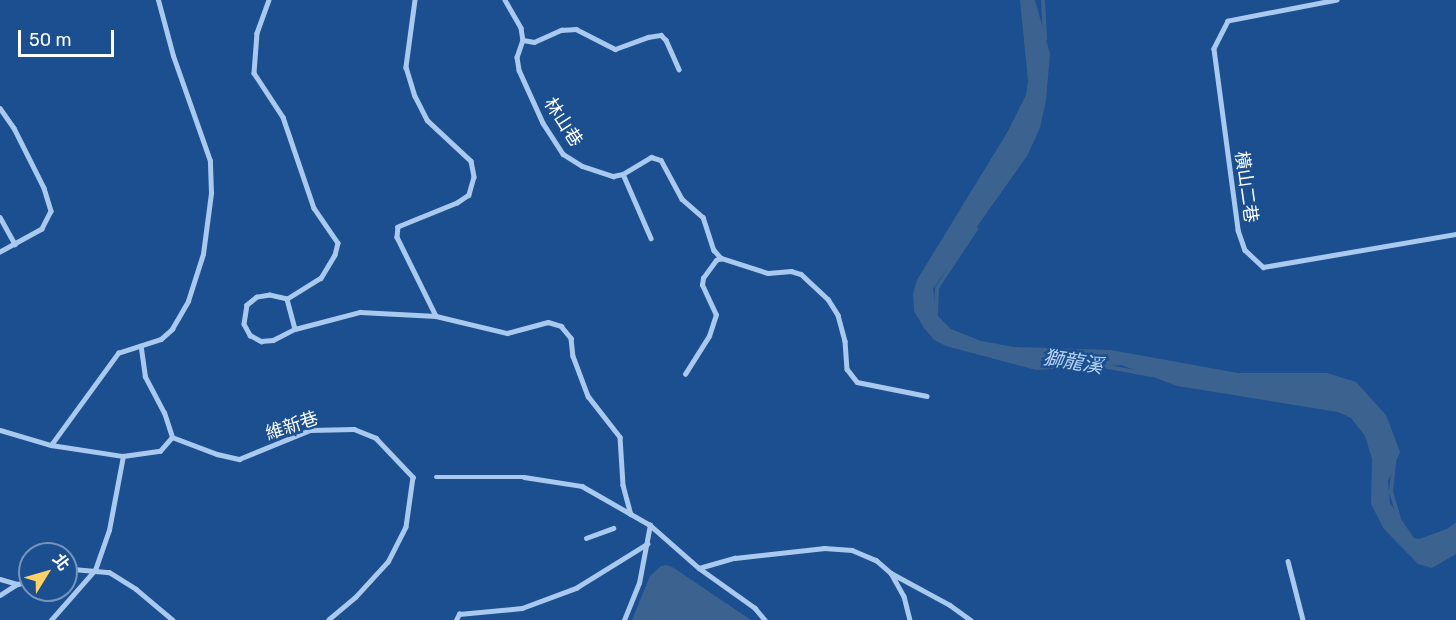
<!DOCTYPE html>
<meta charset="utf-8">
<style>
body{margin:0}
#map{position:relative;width:1456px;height:620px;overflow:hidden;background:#1b4f8f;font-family:Rubik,"Noto Sans TC",sans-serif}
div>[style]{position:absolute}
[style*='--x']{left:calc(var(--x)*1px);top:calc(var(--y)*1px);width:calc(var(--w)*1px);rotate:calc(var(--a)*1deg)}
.water>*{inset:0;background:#3c6290}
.stream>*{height:4px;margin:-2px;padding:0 2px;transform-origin:2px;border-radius:2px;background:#3c6290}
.lane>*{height:4.5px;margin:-2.25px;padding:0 2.25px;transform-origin:2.25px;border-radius:2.25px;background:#a9c9ee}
span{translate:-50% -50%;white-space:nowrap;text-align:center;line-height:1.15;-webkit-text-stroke:5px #1b4f8f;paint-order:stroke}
.street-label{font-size:18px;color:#fff}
.water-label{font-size:20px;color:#b5d3f5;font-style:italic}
.north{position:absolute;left:18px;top:542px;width:60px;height:60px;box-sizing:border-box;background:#1b4f8f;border:2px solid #7695bc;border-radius:50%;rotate:53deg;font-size:16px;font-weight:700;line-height:24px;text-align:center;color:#fff}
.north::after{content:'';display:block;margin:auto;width:21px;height:27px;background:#ffd166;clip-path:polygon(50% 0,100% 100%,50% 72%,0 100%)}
.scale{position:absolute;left:18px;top:30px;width:96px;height:27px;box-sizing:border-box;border:3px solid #fff;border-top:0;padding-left:8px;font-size:18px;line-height:21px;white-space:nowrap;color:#fff;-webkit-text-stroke:4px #1b4f8f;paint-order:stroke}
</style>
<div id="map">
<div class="water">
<div style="clip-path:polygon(1020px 0,1035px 0,1050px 54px,1046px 100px,1040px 128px,1027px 156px,933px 289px,937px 315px,951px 329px,981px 341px,1014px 347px,1111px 350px,1238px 373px,1327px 373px,1356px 382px,1386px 415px,1400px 452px,1388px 481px,1390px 503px,1414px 538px,1419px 539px,1447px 529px,1456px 522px,1456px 554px,1432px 568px,1418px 564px,1384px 529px,1371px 504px,1372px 459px,1365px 436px,1351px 418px,1338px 412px,1177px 386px,1121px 365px,1036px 370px,946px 346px,934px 340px,924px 328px,914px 311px,913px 294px,917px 280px,1008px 131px,1026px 95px,1028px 81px)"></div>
<div style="clip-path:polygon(667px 565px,674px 568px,751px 620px,632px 620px,650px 576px,661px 566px)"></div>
</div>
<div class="stream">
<div style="--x:1043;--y:0;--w:39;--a:87"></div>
<div style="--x:936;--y:315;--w:27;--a:-88"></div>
<div style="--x:937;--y:288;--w:71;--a:-56.5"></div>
<div style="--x:1097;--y:365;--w:56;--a:10.3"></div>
<div style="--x:1394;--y:463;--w:29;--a:96"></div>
<div style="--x:1391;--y:492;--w:27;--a:73"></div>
</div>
<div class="lane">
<div style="--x:269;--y:0;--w:35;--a:110"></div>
<div style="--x:257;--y:33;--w:40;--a:94.3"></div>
<div style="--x:254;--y:73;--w:53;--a:56.6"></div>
<div style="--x:283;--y:117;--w:96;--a:71.2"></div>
<div style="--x:314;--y:208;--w:42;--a:55.6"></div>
<div style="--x:338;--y:243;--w:12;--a:104"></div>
<div style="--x:335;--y:255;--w:27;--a:121"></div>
<div style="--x:321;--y:278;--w:40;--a:148"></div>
<div style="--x:287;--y:299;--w:31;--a:75"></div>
<div style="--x:295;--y:329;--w:67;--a:-14.7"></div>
<div style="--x:360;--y:312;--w:76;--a:3"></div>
<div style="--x:436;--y:316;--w:73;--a:13.5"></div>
<div style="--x:507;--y:333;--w:42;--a:-15"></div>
<div style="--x:548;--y:322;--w:14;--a:17"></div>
<div style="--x:561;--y:326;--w:16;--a:50"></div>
<div style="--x:571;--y:338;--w:18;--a:84"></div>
<div style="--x:573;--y:356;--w:43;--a:69.4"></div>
<div style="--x:588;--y:396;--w:52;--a:52"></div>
<div style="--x:620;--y:437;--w:48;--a:86.4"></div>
<div style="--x:623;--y:485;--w:30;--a:75"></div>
<div style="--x:415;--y:0;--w:68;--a:97.7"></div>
<div style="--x:406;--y:67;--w:30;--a:73"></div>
<div style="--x:415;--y:96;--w:27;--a:63"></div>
<div style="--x:427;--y:120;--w:60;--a:43"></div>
<div style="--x:471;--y:161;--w:16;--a:79"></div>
<div style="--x:474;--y:177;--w:19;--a:106"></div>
<div style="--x:469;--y:195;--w:14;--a:146"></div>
<div style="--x:457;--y:203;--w:64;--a:157.9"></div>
<div style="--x:398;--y:227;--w:10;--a:96"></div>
<div style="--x:397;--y:237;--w:88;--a:63.7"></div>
<div style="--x:505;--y:0;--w:32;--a:60"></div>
<div style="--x:521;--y:28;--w:12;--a:81"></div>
<div style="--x:523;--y:40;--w:18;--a:109"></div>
<div style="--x:517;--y:57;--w:13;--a:81"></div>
<div style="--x:519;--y:70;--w:58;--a:65.6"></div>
<div style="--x:543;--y:123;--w:37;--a:57"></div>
<div style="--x:563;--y:154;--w:22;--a:32"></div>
<div style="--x:582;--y:166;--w:33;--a:18"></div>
<div style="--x:613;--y:176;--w:10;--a:-11"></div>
<div style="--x:623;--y:174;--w:33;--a:-31"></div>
<div style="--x:651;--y:157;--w:10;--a:17"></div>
<div style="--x:661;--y:160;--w:44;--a:61.7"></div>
<div style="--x:682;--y:199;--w:28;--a:41"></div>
<div style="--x:703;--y:217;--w:35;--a:72"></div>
<div style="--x:714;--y:250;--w:11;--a:49"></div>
<div style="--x:1337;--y:0;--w:111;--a:169.1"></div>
<div style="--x:1228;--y:21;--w:31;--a:117"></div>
<div style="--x:1214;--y:49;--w:183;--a:82.4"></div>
<div style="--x:1238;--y:230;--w:21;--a:71"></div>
<div style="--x:1245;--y:250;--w:25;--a:43"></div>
<div style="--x:1263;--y:267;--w:196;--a:-9.7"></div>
<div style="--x:523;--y:40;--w:11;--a:10"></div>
<div style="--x:534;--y:42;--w:30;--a:-24"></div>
<div style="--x:561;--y:30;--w:15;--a:-4"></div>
<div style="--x:576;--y:29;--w:44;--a:27.1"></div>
<div style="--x:615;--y:49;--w:35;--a:-20"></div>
<div style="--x:648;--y:37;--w:13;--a:-9"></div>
<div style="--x:661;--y:35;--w:7;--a:45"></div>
<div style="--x:666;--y:40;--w:32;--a:66"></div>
<div style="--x:0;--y:108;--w:24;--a:55"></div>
<div style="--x:14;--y:128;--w:67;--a:63.4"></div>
<div style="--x:44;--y:188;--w:24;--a:73"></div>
<div style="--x:51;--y:211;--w:20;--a:117"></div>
<div style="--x:42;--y:229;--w:48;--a:151.3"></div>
<div style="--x:623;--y:174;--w:70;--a:66.4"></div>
<div style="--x:0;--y:217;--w:31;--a:61"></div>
<div style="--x:287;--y:299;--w:17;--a:-167"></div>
<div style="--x:270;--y:295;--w:13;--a:171"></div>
<div style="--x:257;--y:297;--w:13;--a:141"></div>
<div style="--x:247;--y:305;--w:19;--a:99"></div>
<div style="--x:244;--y:324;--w:13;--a:61"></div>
<div style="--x:250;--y:335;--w:13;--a:29"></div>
<div style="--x:261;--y:341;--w:12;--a:-5"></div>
<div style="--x:273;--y:340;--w:25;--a:-27"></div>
<div style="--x:685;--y:374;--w:45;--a:-57.7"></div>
<div style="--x:709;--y:336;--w:22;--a:-72"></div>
<div style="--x:716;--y:315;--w:33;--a:-115"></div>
<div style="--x:702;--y:285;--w:7;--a:-82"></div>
<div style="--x:703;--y:278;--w:22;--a:-54"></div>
<div style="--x:716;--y:260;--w:5;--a:-22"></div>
<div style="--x:721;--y:258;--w:49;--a:17.7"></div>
<div style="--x:768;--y:273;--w:23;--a:-5"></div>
<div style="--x:791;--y:271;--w:10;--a:17"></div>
<div style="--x:801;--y:274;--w:37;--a:43"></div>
<div style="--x:828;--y:299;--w:19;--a:58"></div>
<div style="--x:838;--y:315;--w:27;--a:75"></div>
<div style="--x:845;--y:341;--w:28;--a:86"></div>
<div style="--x:847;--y:369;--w:16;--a:52"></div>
<div style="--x:857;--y:382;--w:71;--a:11.3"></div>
<div style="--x:0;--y:430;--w:53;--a:16.4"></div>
<div style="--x:51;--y:445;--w:73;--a:8.7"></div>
<div style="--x:123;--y:456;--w:37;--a:-8"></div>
<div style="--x:160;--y:451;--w:18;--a:-49"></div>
<div style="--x:172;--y:437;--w:25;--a:-108"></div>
<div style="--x:164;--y:413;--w:41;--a:-117.8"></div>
<div style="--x:145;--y:377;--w:29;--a:-98"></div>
<div style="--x:172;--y:437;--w:48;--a:20.7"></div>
<div style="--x:217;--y:454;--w:23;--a:13"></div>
<div style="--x:239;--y:459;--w:77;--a:-22.2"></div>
<div style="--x:310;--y:430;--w:44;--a:-1.3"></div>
<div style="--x:354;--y:429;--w:24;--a:22"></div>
<div style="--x:376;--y:438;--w:54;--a:46.5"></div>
<div style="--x:413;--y:477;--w:50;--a:98"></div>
<div style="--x:406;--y:527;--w:39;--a:117"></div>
<div style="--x:388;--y:562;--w:47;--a:132.4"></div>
<div style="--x:356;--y:597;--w:35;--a:140"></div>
<div style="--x:51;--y:445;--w:114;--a:-53.9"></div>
<div style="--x:118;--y:353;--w:45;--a:-18"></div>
<div style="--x:161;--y:339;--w:15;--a:-42"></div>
<div style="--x:172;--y:329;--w:32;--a:-60"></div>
<div style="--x:188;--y:301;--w:49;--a:-72.3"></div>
<div style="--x:203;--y:254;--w:62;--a:-82.5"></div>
<div style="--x:211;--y:193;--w:32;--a:-92"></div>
<div style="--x:210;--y:161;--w:111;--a:-109.4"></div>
<div style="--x:173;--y:56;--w:58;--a:-105"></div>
<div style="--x:436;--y:477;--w:88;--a:0"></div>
<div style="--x:524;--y:477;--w:59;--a:8.8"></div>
<div style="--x:582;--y:486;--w:78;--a:29.8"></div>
<div style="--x:650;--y:525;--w:65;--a:41.3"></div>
<div style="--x:699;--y:568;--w:69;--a:35.5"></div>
<div style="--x:755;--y:608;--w:16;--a:50"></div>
<div style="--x:586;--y:538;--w:29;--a:-20"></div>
<div style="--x:1288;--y:561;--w:61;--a:75.7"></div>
<div style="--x:699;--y:568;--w:37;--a:-16"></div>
<div style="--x:735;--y:558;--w:90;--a:-6.4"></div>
<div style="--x:824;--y:548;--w:28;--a:4"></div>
<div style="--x:852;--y:550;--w:26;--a:23"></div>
<div style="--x:876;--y:560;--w:20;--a:41"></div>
<div style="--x:891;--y:573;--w:67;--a:28.5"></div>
<div style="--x:950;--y:605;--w:26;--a:36"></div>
<div style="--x:66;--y:572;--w:8;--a:-23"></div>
<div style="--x:73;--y:569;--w:36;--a:5"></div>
<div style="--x:109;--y:572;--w:32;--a:32"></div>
<div style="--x:136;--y:589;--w:48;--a:40"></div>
<div style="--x:891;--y:573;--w:26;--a:61"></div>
<div style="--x:904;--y:596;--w:25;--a:76"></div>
<div style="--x:0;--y:579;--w:18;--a:16"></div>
<div style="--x:0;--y:595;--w:20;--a:-33"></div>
<div style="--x:17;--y:584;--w:13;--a:-9"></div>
<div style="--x:51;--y:620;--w:67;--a:-48.7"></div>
<div style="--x:95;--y:570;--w:42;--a:-70.7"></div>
<div style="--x:109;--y:530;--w:75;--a:-79.3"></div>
<div style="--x:456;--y:620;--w:7;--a:-63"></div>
<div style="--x:459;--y:614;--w:63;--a:-5.4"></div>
<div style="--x:522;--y:608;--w:58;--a:-20.3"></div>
<div style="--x:576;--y:588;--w:84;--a:-31.8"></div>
<div style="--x:624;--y:620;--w:40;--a:-68"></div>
<div style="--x:639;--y:583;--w:59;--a:-79.3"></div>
</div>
<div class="street-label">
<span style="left:563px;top:122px;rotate:57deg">林山巷</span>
<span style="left:1246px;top:187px;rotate:82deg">橫山二巷</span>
<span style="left:292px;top:426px;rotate:-18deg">維新巷</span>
</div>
<div class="water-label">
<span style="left:1073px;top:362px;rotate:9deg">獅龍溪</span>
</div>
<div class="north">北</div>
<div class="scale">50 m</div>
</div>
